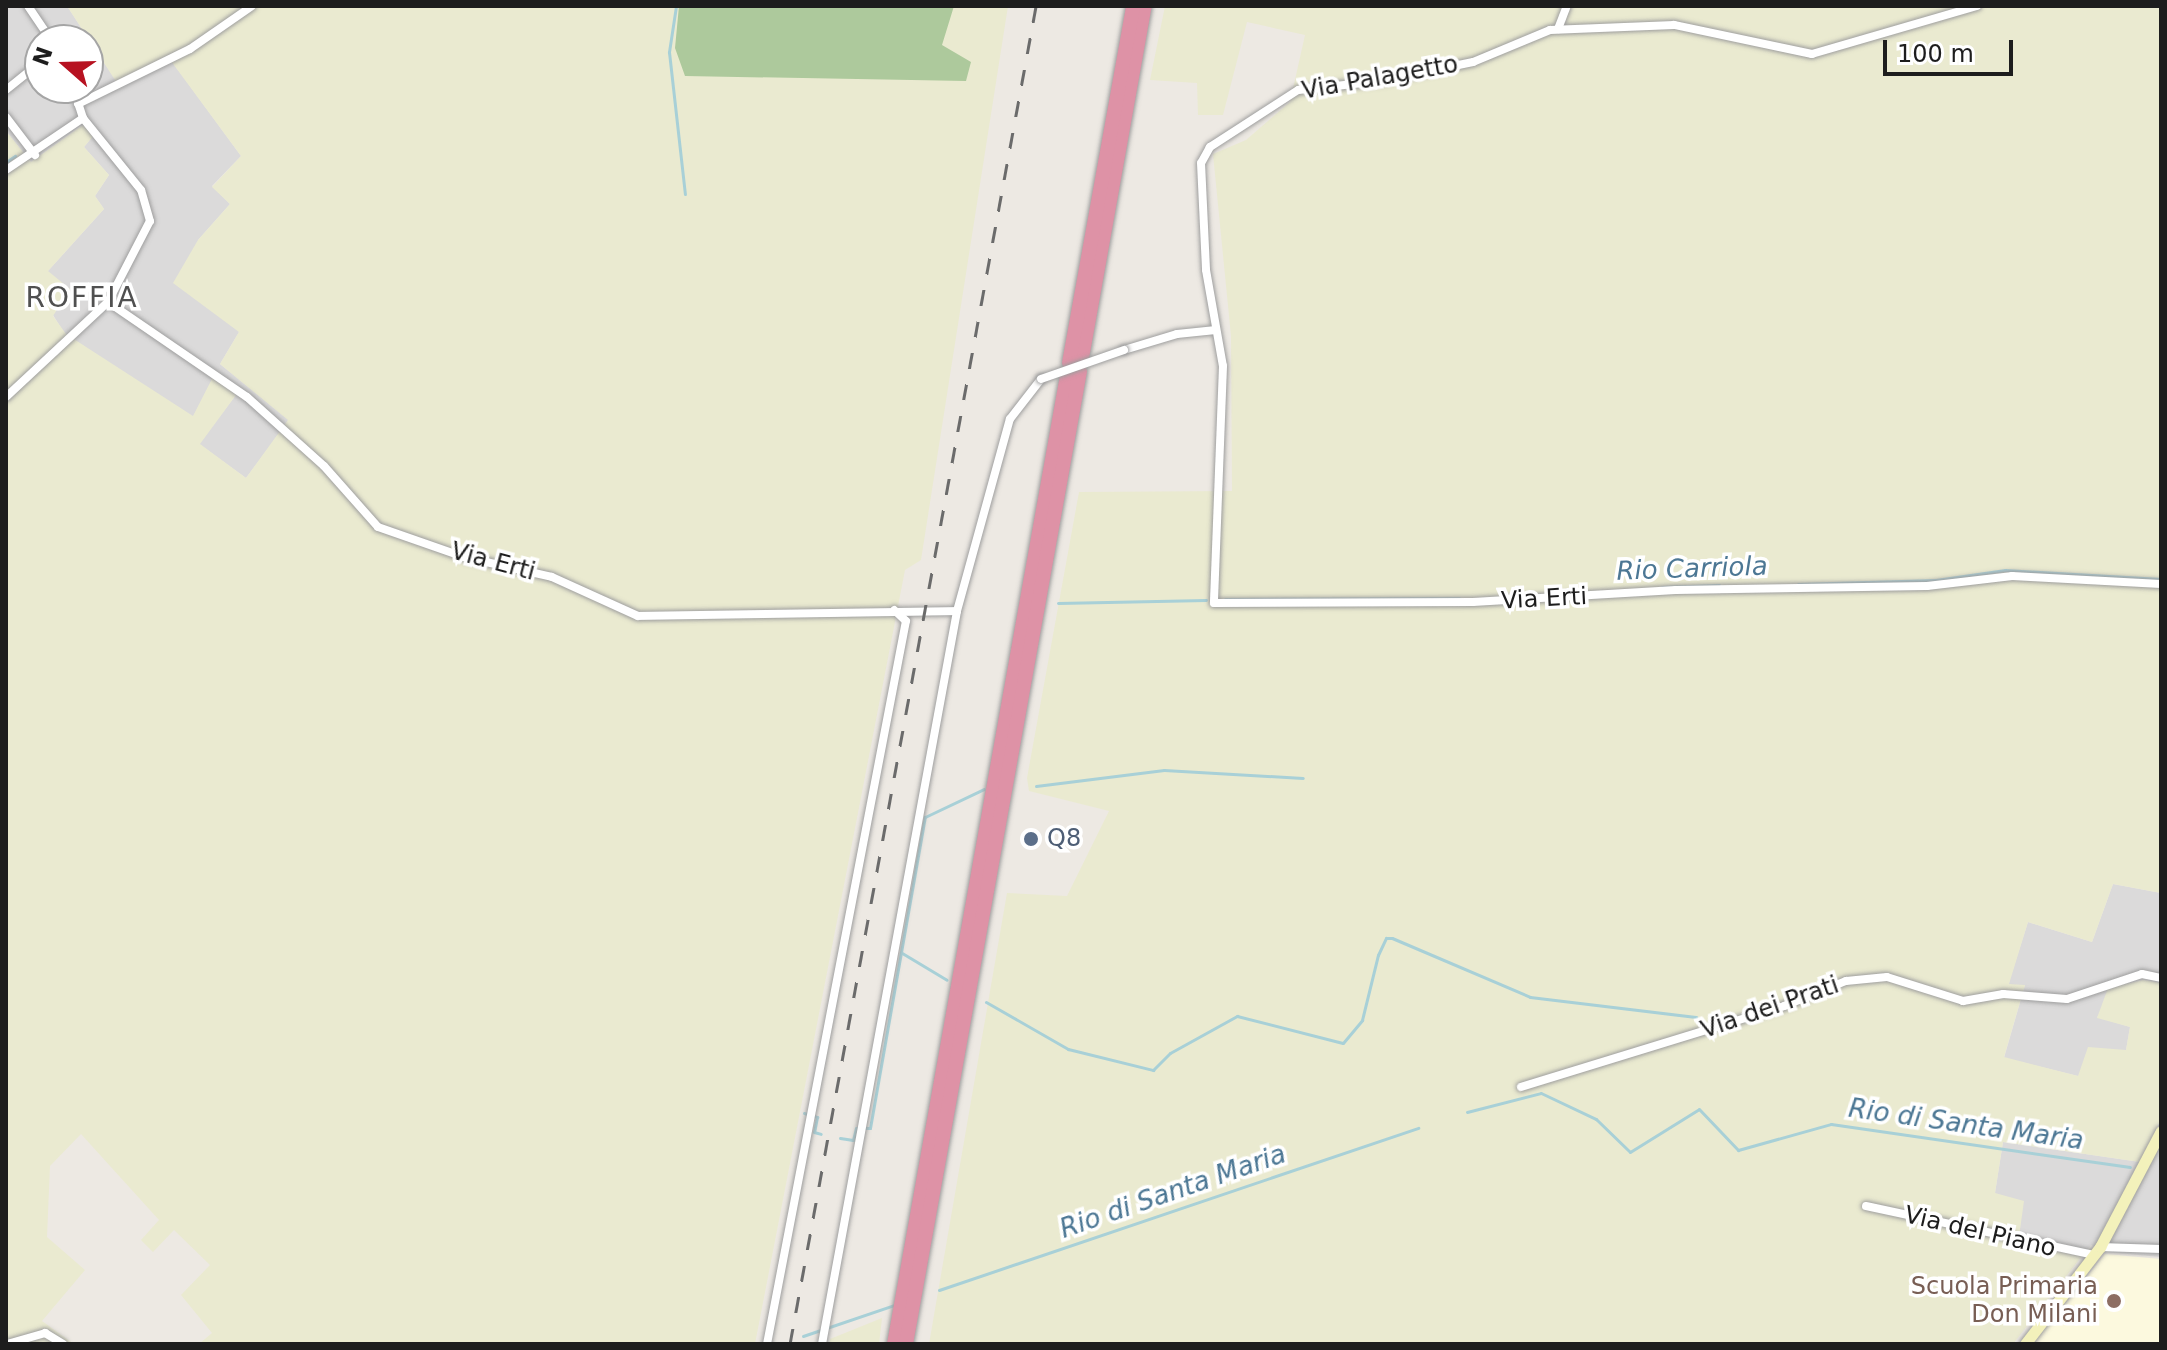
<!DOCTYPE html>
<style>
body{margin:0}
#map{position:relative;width:2167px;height:1350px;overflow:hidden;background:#ede9e3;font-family:"DejaVu Sans",sans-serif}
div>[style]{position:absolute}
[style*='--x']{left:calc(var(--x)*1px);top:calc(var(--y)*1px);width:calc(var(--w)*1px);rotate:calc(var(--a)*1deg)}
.residential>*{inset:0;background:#dbdada}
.education>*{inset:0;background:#fcf9de}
.farmland>*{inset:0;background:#eaead0}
.forest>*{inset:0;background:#adc99c}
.stream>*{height:3px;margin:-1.5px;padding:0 1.5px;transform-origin:1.5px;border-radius:1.5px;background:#a8d0d7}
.roads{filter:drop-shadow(0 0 2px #9e9e9e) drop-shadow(0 0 2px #9e9e9e)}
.street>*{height:8px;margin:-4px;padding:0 4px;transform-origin:4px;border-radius:4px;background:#fff}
.secondary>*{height:11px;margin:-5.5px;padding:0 5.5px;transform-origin:5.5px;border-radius:5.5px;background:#f3f1bb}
.highway>*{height:14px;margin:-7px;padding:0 7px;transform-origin:7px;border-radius:7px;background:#de92a6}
.rail>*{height:3px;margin-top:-1.5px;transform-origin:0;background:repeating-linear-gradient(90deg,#6b6b6b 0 16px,transparent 0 32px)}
.bridges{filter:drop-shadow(0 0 2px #9e9e9e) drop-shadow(0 0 2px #9e9e9e)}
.street-bridge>*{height:8px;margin:-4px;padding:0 4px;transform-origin:4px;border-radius:4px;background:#fff}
.dots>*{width:22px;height:22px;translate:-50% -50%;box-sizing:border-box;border:4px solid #fff;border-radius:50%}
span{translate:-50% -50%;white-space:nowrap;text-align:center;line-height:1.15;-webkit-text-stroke:7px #fff;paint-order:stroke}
.street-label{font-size:24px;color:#1d1d1d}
.service-label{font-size:24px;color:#4e5e75}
.left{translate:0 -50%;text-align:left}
.education-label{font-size:24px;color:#785e54}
.right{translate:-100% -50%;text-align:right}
.water-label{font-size:26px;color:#4c7794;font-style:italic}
.quarter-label{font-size:28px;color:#505050;letter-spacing:2px}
.frame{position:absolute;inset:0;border:8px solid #1d1d1d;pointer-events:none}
.north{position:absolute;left:24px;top:24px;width:80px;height:80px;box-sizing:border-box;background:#fff;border:2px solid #a5a5a5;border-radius:50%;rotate:290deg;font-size:22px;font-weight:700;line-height:32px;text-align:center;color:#1d1d1d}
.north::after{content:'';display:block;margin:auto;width:28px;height:36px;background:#b71221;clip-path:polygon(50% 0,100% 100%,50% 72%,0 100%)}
.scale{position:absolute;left:1883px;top:40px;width:130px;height:36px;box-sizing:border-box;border:4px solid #1d1d1d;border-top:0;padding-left:10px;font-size:24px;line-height:28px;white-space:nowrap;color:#1d1d1d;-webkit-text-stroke:6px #fff;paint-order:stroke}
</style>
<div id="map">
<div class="residential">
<div style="clip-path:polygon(evenodd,6px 6px,67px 6px,117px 82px,168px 56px,241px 156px,212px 186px,230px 204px,198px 240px,239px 332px,220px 364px,289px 420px,246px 478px,199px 444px,235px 396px,214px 376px,193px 417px,65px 334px,53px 315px,48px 271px,104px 209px,95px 196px,109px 175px,84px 147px,93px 136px,82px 125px,31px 162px,6px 131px,6px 6px,40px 40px,88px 40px,88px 88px,40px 88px,40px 40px)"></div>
<div style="clip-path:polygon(2113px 884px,2161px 893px,2161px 983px,2143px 980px,2097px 1017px,2130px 1027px,2126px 1050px,2078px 1076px,2004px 1058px,2025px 985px,2008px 985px,2028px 922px,2092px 942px)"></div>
<div style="clip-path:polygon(2161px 1119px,2161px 1257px,2105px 1252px,2091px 1245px,2082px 1256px,2018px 1244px,1995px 1193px,2003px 1142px,2140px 1162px)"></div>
</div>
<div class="education">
<div style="clip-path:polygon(2105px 1254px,2161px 1259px,2161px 1344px,2033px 1344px)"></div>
</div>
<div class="farmland">
<div style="clip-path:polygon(67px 6px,1008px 6px,921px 560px,905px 570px,755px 1344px,199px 1344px,212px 1333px,181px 1295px,210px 1265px,174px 1230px,153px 1252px,141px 1240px,159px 1220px,81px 1134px,50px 1166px,47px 1237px,85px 1270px,42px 1321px,74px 1344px,6px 1344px,6px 131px,31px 162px,83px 125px,94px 135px,84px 147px,109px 175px,95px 196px,104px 209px,48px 271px,70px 289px,53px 316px,66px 334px,193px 416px,214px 375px,236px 395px,200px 444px,246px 478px,288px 420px,220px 364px,239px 332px,173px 283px,198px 240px,230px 204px,212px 187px,241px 156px,168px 57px,117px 83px)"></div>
<div style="clip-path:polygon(1165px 6px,2161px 6px,2161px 893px,2113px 884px,2092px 942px,2028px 922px,2009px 984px,2025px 985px,2004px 1057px,2078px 1076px,2088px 1047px,2126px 1050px,2130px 1027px,2097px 1018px,2108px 988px,2143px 980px,2161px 983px,2161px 1119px,2140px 1162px,2003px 1142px,1995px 1193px,2024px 1201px,2018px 1244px,2082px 1256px,2013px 1344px,929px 1344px,1007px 893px,1067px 896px,1109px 811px,1029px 791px,1027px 778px,1079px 492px,1232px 491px,1231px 336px,1213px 154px,1246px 140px,1290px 102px,1305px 35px,1247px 22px,1223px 115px,1198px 115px,1197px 83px,1150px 80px)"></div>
<div style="clip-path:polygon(882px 1318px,879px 1344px,829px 1344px,830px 1339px)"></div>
</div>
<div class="forest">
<div style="clip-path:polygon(679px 6px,954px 6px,942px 45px,971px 62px,966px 81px,685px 76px,675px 48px)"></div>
</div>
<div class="stream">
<div style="--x:676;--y:6;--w:47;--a:98.7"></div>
<div style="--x:669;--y:52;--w:143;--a:83.6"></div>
<div style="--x:6;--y:162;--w:11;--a:-34"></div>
<div style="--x:1798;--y:584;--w:138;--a:-1.7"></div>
<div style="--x:1936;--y:580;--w:70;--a:-8.2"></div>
<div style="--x:2005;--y:570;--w:156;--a:3.3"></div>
<div style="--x:1662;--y:587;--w:57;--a:-2"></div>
<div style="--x:1225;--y:599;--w:234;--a:-0.2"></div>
<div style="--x:1058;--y:603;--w:148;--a:-1.2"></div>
<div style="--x:1036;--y:786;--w:129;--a:-7.1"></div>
<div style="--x:1164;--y:770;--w:139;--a:3.3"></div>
<div style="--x:902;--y:953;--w:52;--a:31"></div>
<div style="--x:986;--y:1002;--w:95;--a:29.8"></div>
<div style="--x:1068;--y:1049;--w:88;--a:13.9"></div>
<div style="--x:1153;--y:1070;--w:24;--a:-45"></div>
<div style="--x:1170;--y:1053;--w:77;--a:-28.9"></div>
<div style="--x:1237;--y:1016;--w:109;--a:14.3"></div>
<div style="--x:1343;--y:1043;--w:30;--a:-50"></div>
<div style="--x:1362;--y:1020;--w:67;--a:-76.2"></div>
<div style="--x:1378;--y:955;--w:19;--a:-65"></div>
<div style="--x:1386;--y:938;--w:6;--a:0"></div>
<div style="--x:1392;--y:938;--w:150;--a:23.1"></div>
<div style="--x:1530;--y:997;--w:167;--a:6.9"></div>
<div style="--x:1696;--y:1017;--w:10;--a:61"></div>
<div style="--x:1467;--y:1112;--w:76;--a:-14.4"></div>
<div style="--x:1541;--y:1093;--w:61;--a:25.3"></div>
<div style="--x:1596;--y:1119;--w:47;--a:44.1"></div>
<div style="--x:1630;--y:1152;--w:81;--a:-31.9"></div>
<div style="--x:1699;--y:1109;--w:57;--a:46.4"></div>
<div style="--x:1738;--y:1150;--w:97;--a:-15.6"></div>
<div style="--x:1831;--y:1124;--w:302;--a:8.2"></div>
<div style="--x:804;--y:1113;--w:14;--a:17"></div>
<div style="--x:817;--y:1117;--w:15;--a:101"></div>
<div style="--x:814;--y:1132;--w:7;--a:16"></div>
<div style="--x:840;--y:1138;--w:13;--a:9"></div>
<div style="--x:853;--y:1140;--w:12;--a:-76"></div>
<div style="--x:856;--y:1128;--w:14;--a:0"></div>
<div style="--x:870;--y:1128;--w:316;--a:-80"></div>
<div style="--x:925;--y:817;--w:65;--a:-25.4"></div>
<div style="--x:939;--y:1290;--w:506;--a:-18.69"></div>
<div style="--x:803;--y:1336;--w:96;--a:-18.8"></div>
<div style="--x:25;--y:1344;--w:23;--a:0"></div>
<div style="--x:781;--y:1344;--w:3;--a:-18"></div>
</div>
<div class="roads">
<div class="street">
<div style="--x:28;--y:6;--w:41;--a:55.9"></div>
<div style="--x:1977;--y:6;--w:172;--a:163.8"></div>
<div style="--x:1812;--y:54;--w:141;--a:-168.1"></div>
<div style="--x:1674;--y:25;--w:124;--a:177.7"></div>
<div style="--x:1550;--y:30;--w:83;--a:157.4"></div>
<div style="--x:1473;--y:62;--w:94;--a:168.3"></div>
<div style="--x:1381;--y:81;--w:83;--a:173.8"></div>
<div style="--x:1298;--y:90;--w:105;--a:147.1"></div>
<div style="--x:1210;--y:147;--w:18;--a:119"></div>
<div style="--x:1201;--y:163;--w:107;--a:87.3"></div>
<div style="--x:1206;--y:270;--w:97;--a:80"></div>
<div style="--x:1223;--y:366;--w:237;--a:92.2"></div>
<div style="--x:1214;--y:603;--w:259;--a:-0.2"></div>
<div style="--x:1473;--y:602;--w:203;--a:-3.4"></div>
<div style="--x:1676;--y:590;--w:251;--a:-0.9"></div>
<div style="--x:1927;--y:586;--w:86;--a:-6.7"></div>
<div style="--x:2012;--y:576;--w:149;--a:3.1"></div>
<div style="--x:1558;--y:29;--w:25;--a:-69"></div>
<div style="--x:6;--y:90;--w:32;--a:-39"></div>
<div style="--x:78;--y:104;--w:125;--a:-26.2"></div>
<div style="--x:190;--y:49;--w:75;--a:-34.7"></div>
<div style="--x:6;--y:117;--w:48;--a:52.7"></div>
<div style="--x:6;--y:170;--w:93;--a:-34"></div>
<div style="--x:108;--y:302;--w:168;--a:34.4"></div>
<div style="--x:247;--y:397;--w:103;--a:41.9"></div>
<div style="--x:324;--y:466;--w:81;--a:48.5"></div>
<div style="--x:378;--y:527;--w:91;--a:19.2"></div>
<div style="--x:464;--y:557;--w:90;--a:12.8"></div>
<div style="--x:552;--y:577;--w:94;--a:24.4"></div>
<div style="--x:638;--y:616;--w:319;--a:-0.9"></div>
<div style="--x:1124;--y:350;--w:55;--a:-16.8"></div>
<div style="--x:1177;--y:334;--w:39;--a:-6"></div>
<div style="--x:6;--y:397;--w:139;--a:-43"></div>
<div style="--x:108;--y:302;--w:91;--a:-62.6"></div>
<div style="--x:150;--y:221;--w:32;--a:-106"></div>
<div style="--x:141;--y:190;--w:92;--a:-128.9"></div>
<div style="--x:83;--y:118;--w:32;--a:-108"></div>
<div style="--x:1521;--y:1087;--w:275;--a:-17.1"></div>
<div style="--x:1784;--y:1006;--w:67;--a:-22"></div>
<div style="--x:1846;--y:981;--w:41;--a:-5.6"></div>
<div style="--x:1887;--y:977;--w:80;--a:17.5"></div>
<div style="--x:1963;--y:1001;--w:41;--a:-9.9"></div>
<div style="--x:2003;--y:994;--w:64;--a:4.5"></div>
<div style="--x:2067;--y:999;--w:79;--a:-18.4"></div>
<div style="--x:2142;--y:974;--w:19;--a:12"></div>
<div style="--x:1866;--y:1206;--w:234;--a:12.1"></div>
<div style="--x:2100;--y:1247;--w:61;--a:1.9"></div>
<div style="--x:7;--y:1344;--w:40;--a:-16"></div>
<div style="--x:45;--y:1333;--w:21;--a:31"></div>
<div style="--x:767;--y:1344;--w:736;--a:-79.12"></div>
<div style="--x:906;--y:621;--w:16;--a:-137"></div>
<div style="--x:822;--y:1344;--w:745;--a:-79.56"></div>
<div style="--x:957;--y:611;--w:199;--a:-74.6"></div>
<div style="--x:1010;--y:419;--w:51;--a:-52.2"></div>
</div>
<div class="secondary">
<div style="--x:2025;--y:1344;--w:123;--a:-52.3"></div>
<div style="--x:2100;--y:1247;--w:131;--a:-62.3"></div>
</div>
<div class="highway">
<div style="--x:1082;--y:358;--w:358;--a:-79.9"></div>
<div style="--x:1069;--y:363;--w:363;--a:-79.8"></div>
<div style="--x:894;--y:1344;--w:983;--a:-79.87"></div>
<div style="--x:906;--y:1344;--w:988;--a:-79.86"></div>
</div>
</div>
<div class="rail">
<div style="--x:790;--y:1344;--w:1360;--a:-79.58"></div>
</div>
<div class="bridges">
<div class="street-bridge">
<div style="--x:1041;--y:379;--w:88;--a:-19.3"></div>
</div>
</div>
<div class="dots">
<div style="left:1031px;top:839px;background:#5c6f8a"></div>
<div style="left:2114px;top:1301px;background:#8d6e63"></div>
</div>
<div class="street-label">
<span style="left:1380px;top:78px;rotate:-10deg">Via Palagetto</span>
<span style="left:493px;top:562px;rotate:15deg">Via Erti</span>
<span style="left:1544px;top:599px;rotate:-3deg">Via Erti</span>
<span style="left:1770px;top:1008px;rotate:-19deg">Via dei Prati</span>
<span style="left:1980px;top:1232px;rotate:13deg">Via del Piano</span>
</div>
<div class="service-label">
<span class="left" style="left:1047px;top:839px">Q8</span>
</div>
<div class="education-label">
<span class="right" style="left:2098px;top:1301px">Scuola Primaria<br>Don Milani</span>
</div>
<div class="water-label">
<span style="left:1692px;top:569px;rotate:-2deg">Rio Carriola</span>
<span style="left:1966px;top:1125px;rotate:8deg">Rio di Santa Maria</span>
<span style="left:1173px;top:1192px;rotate:-19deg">Rio di Santa Maria</span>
</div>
<div class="quarter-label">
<span style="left:82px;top:298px">ROFFIA</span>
</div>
<div class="frame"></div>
<div class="north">N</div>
<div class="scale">100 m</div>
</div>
